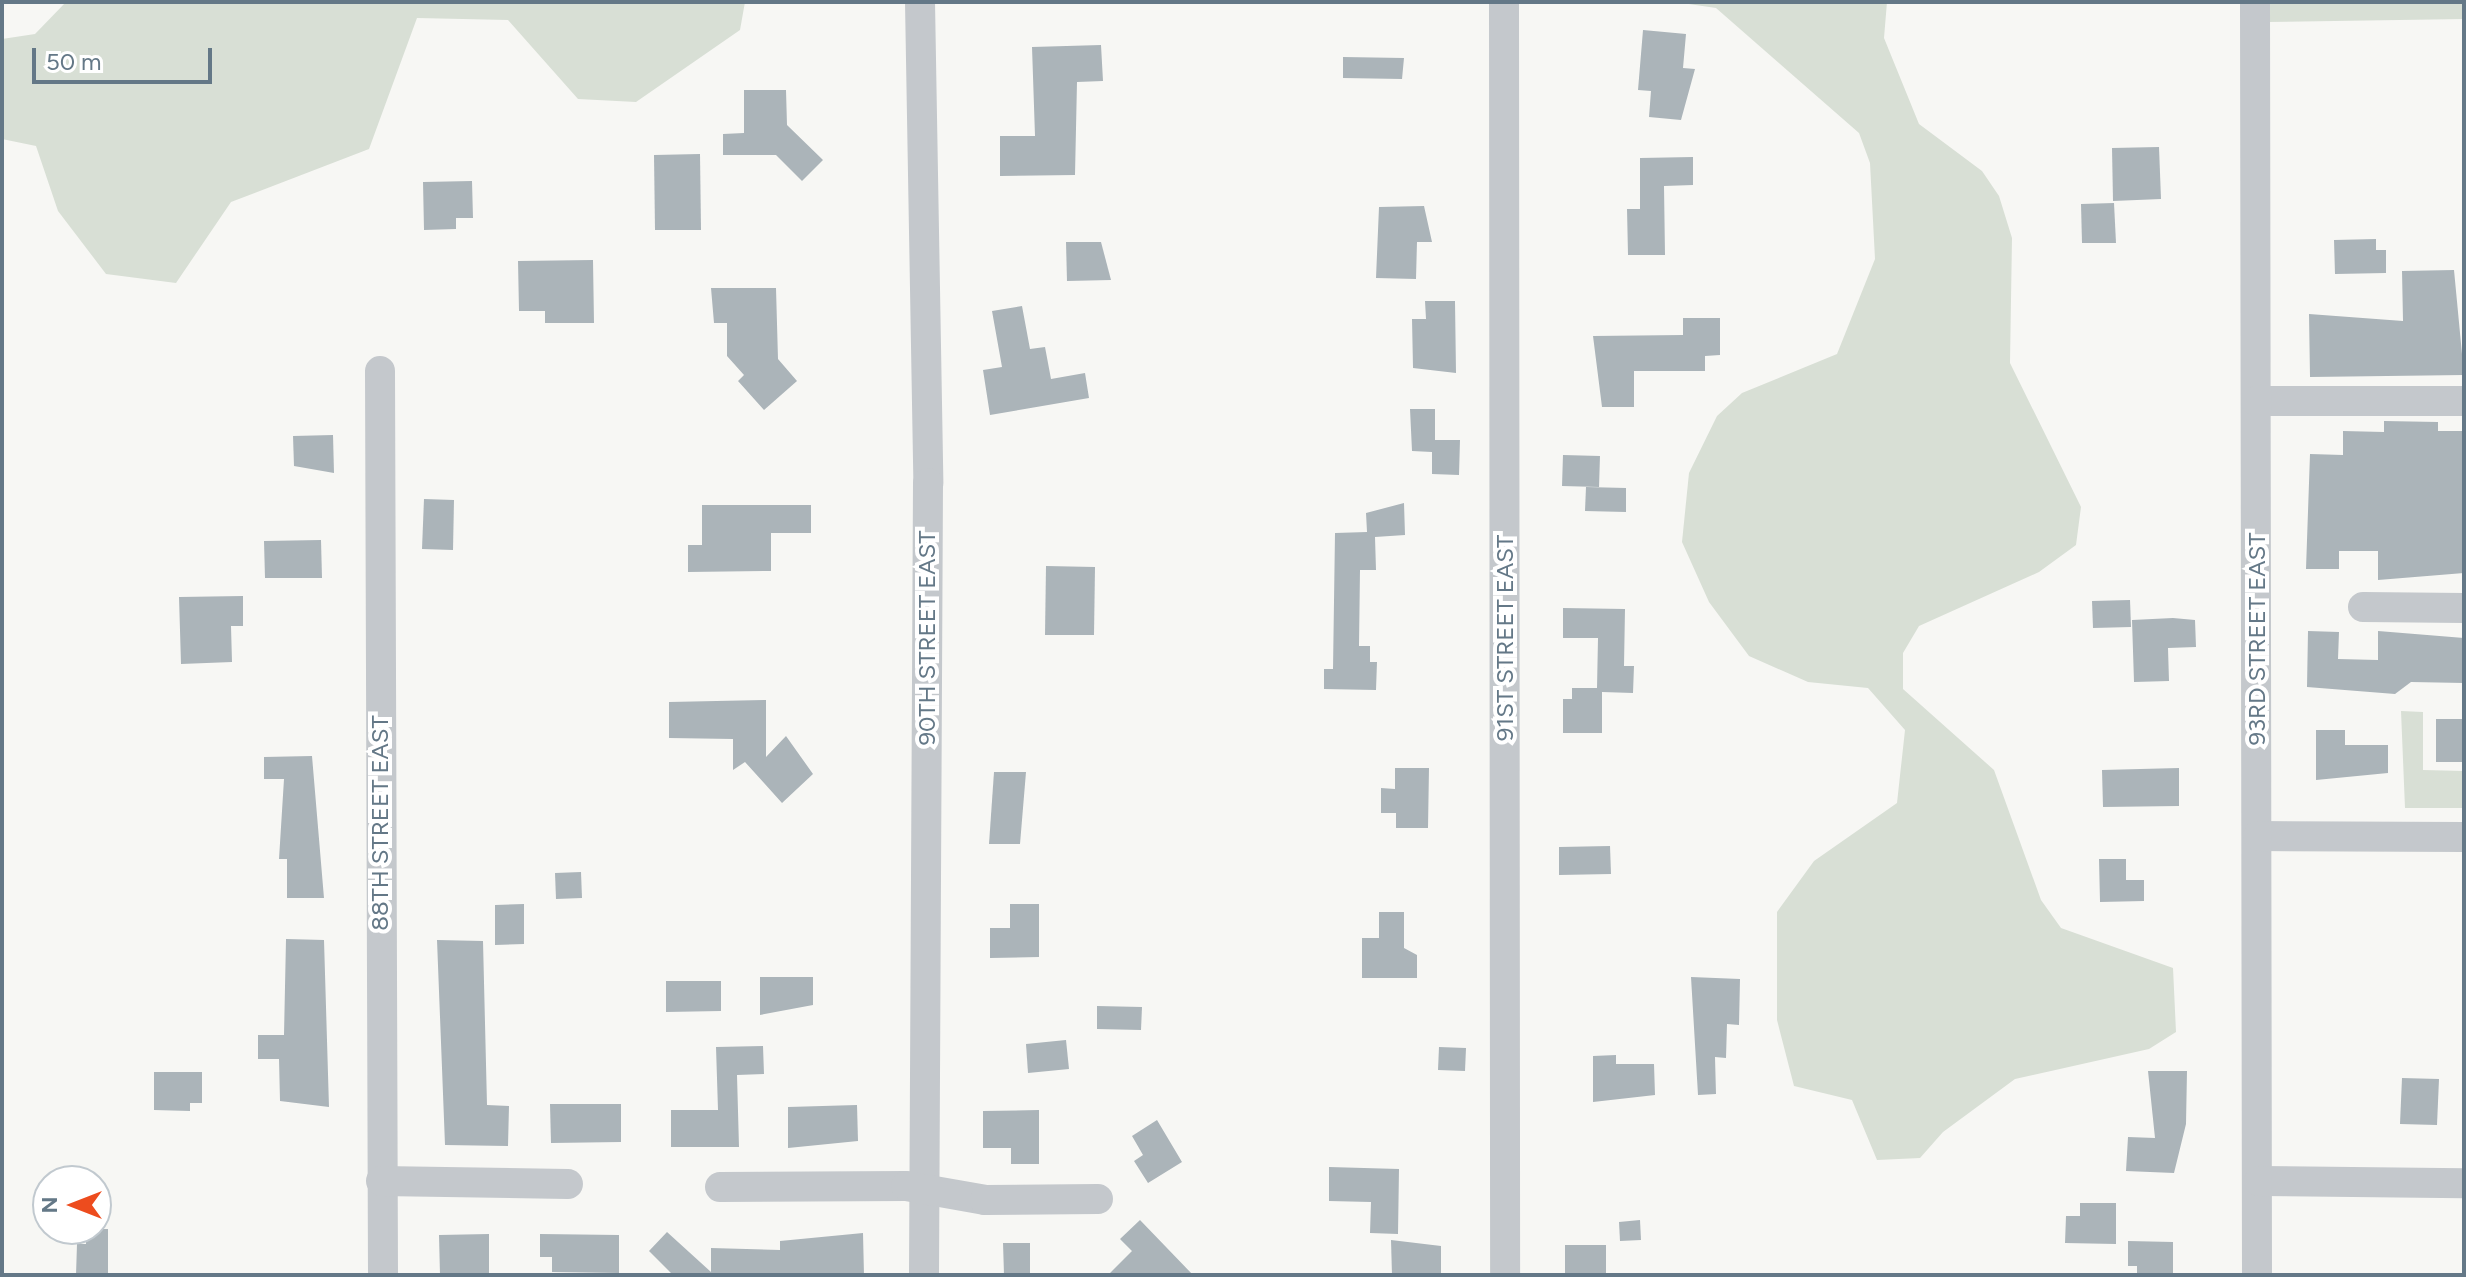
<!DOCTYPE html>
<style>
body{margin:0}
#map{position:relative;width:2466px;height:1277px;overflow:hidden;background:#f7f7f4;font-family:Figtree,sans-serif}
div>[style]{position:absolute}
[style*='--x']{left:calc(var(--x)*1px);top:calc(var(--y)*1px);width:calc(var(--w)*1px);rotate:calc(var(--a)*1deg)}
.green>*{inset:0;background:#d8dfd5}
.building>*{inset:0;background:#abb4b9}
.minor>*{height:30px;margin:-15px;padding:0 15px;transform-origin:15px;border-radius:15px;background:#c4c8cc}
span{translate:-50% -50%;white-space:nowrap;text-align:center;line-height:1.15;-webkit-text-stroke:8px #fff;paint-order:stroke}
.street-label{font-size:24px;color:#647887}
.frame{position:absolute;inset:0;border:4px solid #647887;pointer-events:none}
.north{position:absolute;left:32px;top:1165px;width:80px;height:80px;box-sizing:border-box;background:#fff;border:2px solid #c1c9cf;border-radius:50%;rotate:270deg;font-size:22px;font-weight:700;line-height:32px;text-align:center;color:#647887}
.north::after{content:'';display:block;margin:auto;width:28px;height:36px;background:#ed4c1e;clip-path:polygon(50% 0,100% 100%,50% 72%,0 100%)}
.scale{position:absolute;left:32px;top:48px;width:180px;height:36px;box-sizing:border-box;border:4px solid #647887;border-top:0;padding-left:10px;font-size:24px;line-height:28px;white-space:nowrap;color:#647887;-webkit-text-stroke:6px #fff;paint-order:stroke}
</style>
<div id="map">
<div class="green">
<div style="clip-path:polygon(66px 2px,745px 2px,740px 30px,636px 102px,578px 99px,508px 20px,417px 18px,369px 149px,231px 202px,176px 283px,106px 274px,58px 211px,36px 146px,2px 139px,2px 39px,35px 34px)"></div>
<div style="clip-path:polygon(1675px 2px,1887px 2px,1884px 38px,1919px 124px,1982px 171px,1999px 196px,2012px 238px,2010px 363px,2081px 507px,2076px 545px,2039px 572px,1919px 626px,1903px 653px,1903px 689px,1994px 770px,2041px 900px,2061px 928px,2173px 968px,2176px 1032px,2149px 1049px,2015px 1079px,1943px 1132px,1920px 1158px,1877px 1160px,1852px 1100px,1794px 1086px,1777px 1020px,1777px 912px,1814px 861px,1897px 803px,1905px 730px,1868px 688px,1808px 682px,1749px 656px,1709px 602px,1682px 542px,1689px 473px,1717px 416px,1742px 393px,1837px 354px,1875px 259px,1870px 163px,1859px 133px,1716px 8px)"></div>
<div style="clip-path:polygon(2269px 2px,2464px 2px,2464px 19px,2268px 22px)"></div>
<div style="clip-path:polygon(2401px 711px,2423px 712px,2423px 770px,2464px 771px,2464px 808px,2405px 808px)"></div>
</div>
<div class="building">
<div style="clip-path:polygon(1643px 30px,1686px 34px,1683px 68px,1695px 69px,1681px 120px,1649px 117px,1651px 91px,1638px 90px)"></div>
<div style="clip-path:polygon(1101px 45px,1103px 81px,1077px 82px,1075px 175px,1000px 176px,1000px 136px,1035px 136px,1032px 47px)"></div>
<div style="clip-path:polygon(1343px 57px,1404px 58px,1402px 79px,1343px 78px)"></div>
<div style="clip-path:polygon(744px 90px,786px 90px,787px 125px,823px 160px,802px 181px,776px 155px,723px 155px,723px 134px,744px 133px)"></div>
<div style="clip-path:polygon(2159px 147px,2161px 199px,2113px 201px,2112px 148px)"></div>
<div style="clip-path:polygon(700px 154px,701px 230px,655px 230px,654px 155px)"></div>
<div style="clip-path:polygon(1693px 157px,1693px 185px,1664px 186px,1665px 255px,1628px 255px,1627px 209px,1640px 209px,1640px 158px)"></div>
<div style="clip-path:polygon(472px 181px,473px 218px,456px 218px,456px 229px,424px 230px,423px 182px)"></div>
<div style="clip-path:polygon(2114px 203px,2116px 243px,2082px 243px,2081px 204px)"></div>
<div style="clip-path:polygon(1424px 206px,1432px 242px,1417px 242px,1416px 279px,1376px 278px,1379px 207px)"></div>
<div style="clip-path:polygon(2376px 239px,2376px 250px,2386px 250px,2386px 273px,2335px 274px,2334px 240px)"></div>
<div style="clip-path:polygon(1066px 242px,1101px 242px,1111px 280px,1067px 281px)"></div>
<div style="clip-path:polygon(593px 260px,594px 323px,545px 323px,545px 311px,519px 311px,518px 261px)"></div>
<div style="clip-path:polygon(2454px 270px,2464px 375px,2310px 377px,2309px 314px,2403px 321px,2402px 271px)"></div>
<div style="clip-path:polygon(711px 288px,776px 288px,778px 359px,797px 381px,764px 410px,738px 381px,744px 375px,727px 356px,727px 323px,714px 323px)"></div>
<div style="clip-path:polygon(1425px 301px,1455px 301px,1456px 373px,1413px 368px,1412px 319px,1426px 319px)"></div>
<div style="clip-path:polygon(1022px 306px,1030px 349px,1045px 347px,1051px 379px,1085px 373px,1089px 398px,990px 415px,983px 370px,1002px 367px,992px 311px)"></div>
<div style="clip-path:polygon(1683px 318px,1720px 318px,1720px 355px,1705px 356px,1705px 371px,1634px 371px,1634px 407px,1602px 407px,1593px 336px,1683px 335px)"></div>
<div style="clip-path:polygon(1410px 409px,1435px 409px,1435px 440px,1460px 440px,1459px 475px,1432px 474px,1432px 452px,1412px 451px)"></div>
<div style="clip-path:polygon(2384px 421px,2438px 422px,2438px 431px,2464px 431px,2464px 573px,2378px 580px,2378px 551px,2339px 551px,2339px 569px,2306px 569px,2310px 454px,2343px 455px,2343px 431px,2384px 432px)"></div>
<div style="clip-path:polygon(333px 435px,334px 473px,294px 466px,293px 436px)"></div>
<div style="clip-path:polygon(1563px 455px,1600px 456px,1599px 487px,1562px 486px)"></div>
<div style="clip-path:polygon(1586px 487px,1626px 488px,1626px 512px,1585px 511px)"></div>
<div style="clip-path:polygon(424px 499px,454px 500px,453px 550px,422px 549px)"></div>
<div style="clip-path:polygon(1404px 503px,1405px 535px,1375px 537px,1376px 570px,1360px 570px,1359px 646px,1370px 646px,1370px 662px,1377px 662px,1376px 690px,1324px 689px,1324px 669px,1333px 669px,1335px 533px,1367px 532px,1366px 513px)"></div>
<div style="clip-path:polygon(702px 505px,811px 505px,811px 533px,771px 533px,771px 571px,688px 572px,688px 545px,702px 545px)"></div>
<div style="clip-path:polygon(321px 540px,322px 578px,265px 578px,264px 541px)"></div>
<div style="clip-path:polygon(1046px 566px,1095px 567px,1094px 635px,1045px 635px)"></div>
<div style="clip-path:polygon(243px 596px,243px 626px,231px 626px,232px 662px,181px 664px,179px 597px)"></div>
<div style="clip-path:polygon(2130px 600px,2131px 627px,2093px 628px,2092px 601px)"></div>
<div style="clip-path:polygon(1563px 608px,1625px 609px,1624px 666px,1634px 666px,1633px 693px,1602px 692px,1602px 733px,1563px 733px,1563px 699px,1572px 699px,1572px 688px,1597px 688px,1598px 638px,1563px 638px)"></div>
<div style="clip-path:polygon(2173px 618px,2195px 620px,2196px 647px,2168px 648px,2169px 681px,2134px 682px,2132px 620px)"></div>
<div style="clip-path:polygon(2308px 631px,2339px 632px,2338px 659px,2378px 660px,2378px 631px,2464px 638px,2464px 683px,2411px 682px,2395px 694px,2307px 687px)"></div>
<div style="clip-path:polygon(766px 700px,766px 757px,786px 736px,813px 774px,782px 803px,745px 762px,733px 770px,733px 739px,669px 738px,669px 702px)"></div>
<div style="clip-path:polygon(2436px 719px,2464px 719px,2464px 762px,2436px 762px)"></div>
<div style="clip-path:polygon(2316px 730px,2345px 730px,2345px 745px,2388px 745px,2388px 773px,2316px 780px)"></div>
<div style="clip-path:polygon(312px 756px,324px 898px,287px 898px,287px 859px,279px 859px,284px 779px,264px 779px,264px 757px)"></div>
<div style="clip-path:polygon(1395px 768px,1429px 768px,1428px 828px,1396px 828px,1396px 813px,1381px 813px,1381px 788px,1395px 789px)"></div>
<div style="clip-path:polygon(2179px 768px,2179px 806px,2103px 807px,2102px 770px)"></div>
<div style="clip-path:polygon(994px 772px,1026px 772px,1020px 844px,989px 844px)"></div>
<div style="clip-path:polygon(1610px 846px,1611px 874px,1559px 875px,1559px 847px)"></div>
<div style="clip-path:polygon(2099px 859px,2126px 859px,2126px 880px,2144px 880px,2144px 901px,2100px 902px)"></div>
<div style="clip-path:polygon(581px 872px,582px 898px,556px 899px,555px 873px)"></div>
<div style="clip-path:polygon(524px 904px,524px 944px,495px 945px,495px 905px)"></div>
<div style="clip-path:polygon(1010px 904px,1039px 904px,1039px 957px,990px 958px,990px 928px,1010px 928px)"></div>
<div style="clip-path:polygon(1379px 912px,1404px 912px,1404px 948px,1417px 955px,1417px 978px,1362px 978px,1362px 938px,1379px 938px)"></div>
<div style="clip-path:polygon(286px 939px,324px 940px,329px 1107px,280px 1101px,279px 1059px,258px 1059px,258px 1035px,284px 1035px)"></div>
<div style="clip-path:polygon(437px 940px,483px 941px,487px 1105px,509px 1106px,508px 1146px,445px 1145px)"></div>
<div style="clip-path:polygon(760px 977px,813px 977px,813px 1005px,760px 1015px)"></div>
<div style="clip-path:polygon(1691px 977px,1740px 979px,1739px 1025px,1727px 1024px,1726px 1058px,1715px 1057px,1716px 1094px,1698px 1095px)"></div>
<div style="clip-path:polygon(666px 981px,721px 981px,721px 1011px,666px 1012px)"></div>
<div style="clip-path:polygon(1097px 1006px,1142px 1007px,1141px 1030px,1097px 1029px)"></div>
<div style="clip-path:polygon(1066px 1040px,1069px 1069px,1028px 1073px,1026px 1044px)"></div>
<div style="clip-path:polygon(763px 1046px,764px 1074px,737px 1075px,739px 1147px,671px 1147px,671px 1110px,718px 1110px,716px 1047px)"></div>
<div style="clip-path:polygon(1439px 1047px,1466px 1048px,1465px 1071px,1438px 1070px)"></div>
<div style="clip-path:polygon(1616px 1055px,1616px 1064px,1654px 1064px,1655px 1095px,1593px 1102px,1593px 1056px)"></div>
<div style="clip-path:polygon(2148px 1071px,2187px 1071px,2186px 1124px,2174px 1173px,2126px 1171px,2128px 1137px,2155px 1138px)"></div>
<div style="clip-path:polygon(154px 1072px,202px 1072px,202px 1103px,190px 1103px,190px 1111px,154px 1110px)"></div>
<div style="clip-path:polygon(2402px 1078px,2439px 1079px,2437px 1125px,2400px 1124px)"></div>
<div style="clip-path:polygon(550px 1104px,621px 1104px,621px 1142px,551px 1143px)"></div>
<div style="clip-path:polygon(857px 1105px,858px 1141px,788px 1148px,788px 1107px)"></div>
<div style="clip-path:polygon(1039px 1110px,1039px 1164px,1011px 1164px,1011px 1148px,983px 1148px,983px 1111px)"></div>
<div style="clip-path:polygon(1157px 1120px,1182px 1162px,1148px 1183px,1134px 1161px,1143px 1155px,1132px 1136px)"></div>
<div style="clip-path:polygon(1329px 1167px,1399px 1169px,1398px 1234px,1370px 1233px,1371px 1202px,1329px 1201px)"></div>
<div style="clip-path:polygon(2080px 1203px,2116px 1203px,2116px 1244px,2065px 1243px,2066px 1216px,2080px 1216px)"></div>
<div style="clip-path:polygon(1140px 1220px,1193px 1275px,1108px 1275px,1132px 1251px,1120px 1239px)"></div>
<div style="clip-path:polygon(1640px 1220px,1641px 1240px,1620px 1241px,1619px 1222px)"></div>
<div style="clip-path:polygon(86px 1229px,108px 1229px,108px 1275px,76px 1275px,77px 1244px,86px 1244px)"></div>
<div style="clip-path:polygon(667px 1232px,711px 1272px,711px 1248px,780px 1250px,780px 1241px,863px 1233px,864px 1275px,673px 1275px,649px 1251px)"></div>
<div style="clip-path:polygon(489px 1234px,489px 1275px,440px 1275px,439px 1235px)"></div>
<div style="clip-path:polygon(540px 1234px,619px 1235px,619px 1273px,552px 1272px,552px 1257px,540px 1257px)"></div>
<div style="clip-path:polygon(1391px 1240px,1441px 1246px,1441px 1275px,1392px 1275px)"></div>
<div style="clip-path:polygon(2128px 1241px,2173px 1242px,2173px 1275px,2137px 1275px,2137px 1266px,2128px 1266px)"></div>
<div style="clip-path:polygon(1003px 1243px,1030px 1243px,1030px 1275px,1004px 1275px)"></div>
<div style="clip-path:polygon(1565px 1245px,1606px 1245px,1606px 1275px,1565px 1275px)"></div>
</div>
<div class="minor">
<div style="--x:920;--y:2;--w:481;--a:89"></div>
<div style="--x:928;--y:483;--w:792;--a:90.29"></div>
<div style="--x:1504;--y:2;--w:1273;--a:89.95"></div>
<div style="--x:2255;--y:2;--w:1273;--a:89.91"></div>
<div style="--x:380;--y:371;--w:904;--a:89.81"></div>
<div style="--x:2256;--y:401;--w:208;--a:0"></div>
<div style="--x:2363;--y:607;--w:101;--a:0.6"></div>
<div style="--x:2258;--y:836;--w:206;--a:0.3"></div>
<div style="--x:381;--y:1181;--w:187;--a:0.9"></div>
<div style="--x:2259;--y:1181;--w:205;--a:0.6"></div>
<div style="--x:720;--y:1187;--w:186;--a:-0.3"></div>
<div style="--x:906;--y:1186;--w:80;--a:10"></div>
<div style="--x:985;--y:1200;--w:113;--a:-0.5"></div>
</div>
<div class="street-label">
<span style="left:927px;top:638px;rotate:-90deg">90TH STREET EAST</span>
<span style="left:1505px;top:638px;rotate:-90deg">91ST STREET EAST</span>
<span style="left:2257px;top:639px;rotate:-90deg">93RD STREET EAST</span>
<span style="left:380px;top:823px;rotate:-90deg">88TH STREET EAST</span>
</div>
<div class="frame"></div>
<div class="north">N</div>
<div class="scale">50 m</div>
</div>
